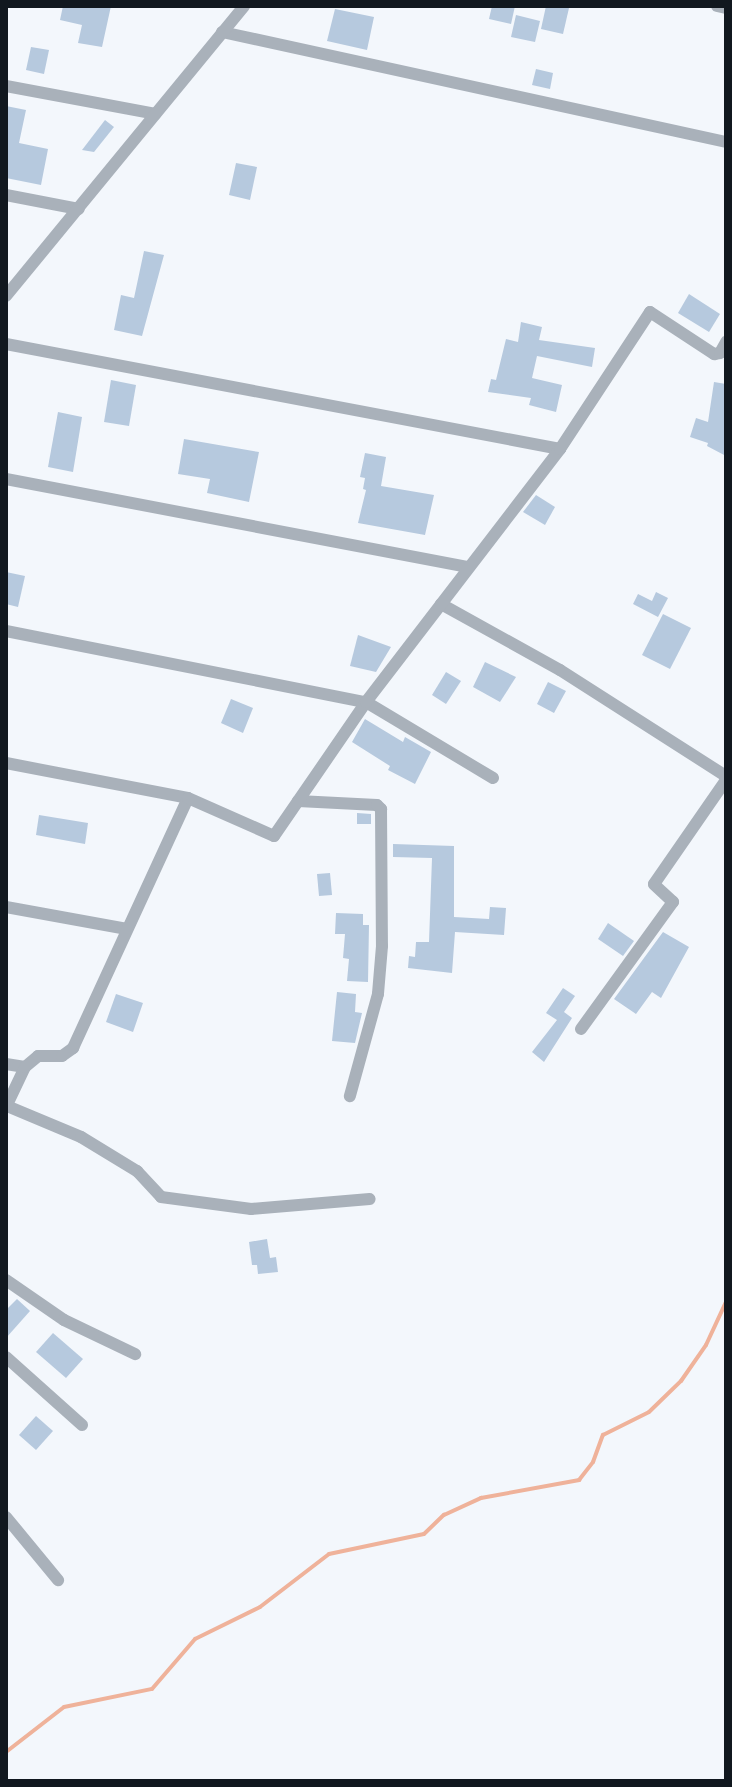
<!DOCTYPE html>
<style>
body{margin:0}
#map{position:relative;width:732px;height:1787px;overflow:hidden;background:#f3f7fc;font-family:Literata,serif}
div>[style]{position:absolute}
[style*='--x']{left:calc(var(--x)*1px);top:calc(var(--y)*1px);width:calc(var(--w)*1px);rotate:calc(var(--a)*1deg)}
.stream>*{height:4px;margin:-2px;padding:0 2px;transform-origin:2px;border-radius:2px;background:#efb29a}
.building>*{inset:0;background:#b6c9de}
.street>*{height:12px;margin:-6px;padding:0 6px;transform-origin:6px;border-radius:6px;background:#a9b1ba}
span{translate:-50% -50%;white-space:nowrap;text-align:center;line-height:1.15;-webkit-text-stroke:6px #fff;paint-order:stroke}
.frame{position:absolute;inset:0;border:8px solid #11181f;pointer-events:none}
</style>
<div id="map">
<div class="stream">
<div style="--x:6;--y:1752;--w:73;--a:-37.8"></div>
<div style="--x:64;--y:1707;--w:90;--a:-11.6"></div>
<div style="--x:152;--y:1689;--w:66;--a:-49.3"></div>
<div style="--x:195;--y:1639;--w:72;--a:-26.2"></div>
<div style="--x:260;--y:1607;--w:87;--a:-37.5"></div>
<div style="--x:329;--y:1554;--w:97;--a:-11.9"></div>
<div style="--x:424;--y:1534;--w:28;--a:-44"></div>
<div style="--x:444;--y:1515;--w:41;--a:-24.7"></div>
<div style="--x:481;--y:1498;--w:100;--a:-10.4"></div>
<div style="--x:579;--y:1480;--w:23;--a:-52"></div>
<div style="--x:593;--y:1462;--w:29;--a:-70"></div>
<div style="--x:603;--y:1435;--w:51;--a:-26.6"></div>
<div style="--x:649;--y:1412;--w:45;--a:-44.1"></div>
<div style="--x:681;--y:1381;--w:44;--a:-55.2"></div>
<div style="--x:706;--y:1345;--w:47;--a:-65.1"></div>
</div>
<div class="building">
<div style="clip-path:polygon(63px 6px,111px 6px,102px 47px,78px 43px,82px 25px,60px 20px)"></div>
<div style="clip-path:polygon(492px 6px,515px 6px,511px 24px,489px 19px)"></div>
<div style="clip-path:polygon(546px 6px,569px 8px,563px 34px,541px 29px)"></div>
<div style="clip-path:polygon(335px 9px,374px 17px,367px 50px,327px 41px)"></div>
<div style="clip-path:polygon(516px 15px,540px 21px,535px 42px,511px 37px)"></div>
<div style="clip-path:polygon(31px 47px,49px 50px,44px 74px,26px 70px)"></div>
<div style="clip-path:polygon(536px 69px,553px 73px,550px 89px,532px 85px)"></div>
<div style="clip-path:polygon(6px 106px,26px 110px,19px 143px,48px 149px,41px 185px,6px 178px)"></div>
<div style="clip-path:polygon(105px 120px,114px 127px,94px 152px,82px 150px)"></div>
<div style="clip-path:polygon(236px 163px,257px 167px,250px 200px,229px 195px)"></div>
<div style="clip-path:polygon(144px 251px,164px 255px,142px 336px,114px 330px,121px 295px,134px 298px)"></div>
<div style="clip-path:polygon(689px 294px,720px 314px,709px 332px,678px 313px)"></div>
<div style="clip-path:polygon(521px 322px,542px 327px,539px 340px,595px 348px,592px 367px,537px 356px,532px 378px,562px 385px,556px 412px,529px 405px,531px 398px,488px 392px,491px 379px,496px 380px,506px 339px,518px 342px)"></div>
<div style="clip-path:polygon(111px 380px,136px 385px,129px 426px,104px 422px)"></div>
<div style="clip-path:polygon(714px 382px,726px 384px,726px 456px,707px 446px,708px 443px,690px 437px,696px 418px,708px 422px)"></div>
<div style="clip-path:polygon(58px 412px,82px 417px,73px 472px,48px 467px)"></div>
<div style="clip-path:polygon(184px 439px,259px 452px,249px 502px,207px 493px,210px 479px,178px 474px)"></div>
<div style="clip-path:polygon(365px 453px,386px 457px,381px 486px,434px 495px,425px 535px,358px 523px,366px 490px,363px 489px,365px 478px,360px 477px)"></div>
<div style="clip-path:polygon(536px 495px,555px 507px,545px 525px,523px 512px)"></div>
<div style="clip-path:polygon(6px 572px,25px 576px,18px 607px,6px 604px)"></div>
<div style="clip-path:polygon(656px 592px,668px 598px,658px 617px,633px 604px,638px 594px,652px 601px)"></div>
<div style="clip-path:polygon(663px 614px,691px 628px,670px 669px,642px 655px)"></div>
<div style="clip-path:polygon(358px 635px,391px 647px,376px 672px,350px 666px)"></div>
<div style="clip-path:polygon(485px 662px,516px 677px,500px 702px,473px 687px)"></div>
<div style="clip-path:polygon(446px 672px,461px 681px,446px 704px,432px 695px)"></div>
<div style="clip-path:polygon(548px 682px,566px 691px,554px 713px,537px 704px)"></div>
<div style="clip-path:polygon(231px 699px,253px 708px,243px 733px,221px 723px)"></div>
<div style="clip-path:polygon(365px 719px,403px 742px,405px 737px,431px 752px,415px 784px,388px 770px,390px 766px,352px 742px)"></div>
<div style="clip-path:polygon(357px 813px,371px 814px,371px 824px,357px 824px)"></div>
<div style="clip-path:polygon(39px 815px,88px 823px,85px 844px,36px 835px)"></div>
<div style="clip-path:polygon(393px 844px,454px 846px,454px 917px,489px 919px,490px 907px,506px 908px,504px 935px,455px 932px,452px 973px,408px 968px,409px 956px,415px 957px,416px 942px,429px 942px,432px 858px,393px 857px)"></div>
<div style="clip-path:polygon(330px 873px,332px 895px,319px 896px,317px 874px)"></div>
<div style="clip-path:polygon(336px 913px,363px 914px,363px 925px,369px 925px,368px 982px,347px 981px,349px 959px,343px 958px,345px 934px,335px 934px)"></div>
<div style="clip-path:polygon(608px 923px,634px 941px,623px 956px,598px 939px)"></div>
<div style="clip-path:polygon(663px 932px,689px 947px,661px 998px,652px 992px,636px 1014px,614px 999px)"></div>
<div style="clip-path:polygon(563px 988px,575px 996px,564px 1012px,572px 1018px,544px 1062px,532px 1052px,557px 1020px,546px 1013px)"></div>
<div style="clip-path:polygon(337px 992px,356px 994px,355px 1012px,362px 1013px,355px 1043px,332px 1041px)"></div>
<div style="clip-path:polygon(116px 994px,143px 1003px,133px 1032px,106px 1022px)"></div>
<div style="clip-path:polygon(267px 1239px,270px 1258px,276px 1257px,278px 1272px,258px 1274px,257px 1265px,252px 1265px,249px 1242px)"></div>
<div style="clip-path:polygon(17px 1299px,30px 1311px,6px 1338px,6px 1310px)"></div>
<div style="clip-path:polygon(53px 1333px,83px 1359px,66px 1378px,36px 1352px)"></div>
<div style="clip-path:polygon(36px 1416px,53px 1431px,36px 1450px,19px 1435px)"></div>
</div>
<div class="street">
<div style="--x:717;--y:6;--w:9;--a:13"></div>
<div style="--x:222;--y:32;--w:516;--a:12.31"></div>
<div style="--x:6;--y:86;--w:152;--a:10.6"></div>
<div style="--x:6;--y:195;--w:74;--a:10.9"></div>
<div style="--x:6;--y:296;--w:375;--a:-50.6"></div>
<div style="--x:6;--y:344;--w:564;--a:10.73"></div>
<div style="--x:6;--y:479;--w:468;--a:10.8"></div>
<div style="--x:441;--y:604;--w:136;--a:29"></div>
<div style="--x:560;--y:670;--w:197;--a:32.6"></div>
<div style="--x:6;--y:631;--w:367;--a:11.2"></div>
<div style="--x:366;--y:702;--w:148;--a:30.9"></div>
<div style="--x:6;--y:763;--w:185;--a:10.9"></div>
<div style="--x:298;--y:801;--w:79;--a:2.9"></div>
<div style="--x:377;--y:805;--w:6;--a:45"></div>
<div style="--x:381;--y:809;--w:137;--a:89.6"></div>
<div style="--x:382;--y:946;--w:48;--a:94.8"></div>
<div style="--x:378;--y:994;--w:106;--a:105.4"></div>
<div style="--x:6;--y:907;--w:123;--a:10.3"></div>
<div style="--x:581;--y:1029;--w:157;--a:-54.1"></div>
<div style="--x:673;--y:902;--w:26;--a:-137"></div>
<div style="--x:654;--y:884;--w:126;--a:-55.3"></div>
<div style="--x:6;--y:1064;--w:19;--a:9"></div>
<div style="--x:7;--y:1106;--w:80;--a:22.7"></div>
<div style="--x:81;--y:1137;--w:66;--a:31.3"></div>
<div style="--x:137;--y:1171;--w:35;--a:47"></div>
<div style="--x:161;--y:1197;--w:91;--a:7.6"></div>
<div style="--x:251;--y:1209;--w:119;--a:-4.8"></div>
<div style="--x:6;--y:1107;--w:44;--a:-64.6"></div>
<div style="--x:25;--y:1067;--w:17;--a:-40"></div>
<div style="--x:38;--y:1056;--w:24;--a:0"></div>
<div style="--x:62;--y:1056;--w:14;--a:-36"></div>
<div style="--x:73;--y:1048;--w:275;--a:-65.3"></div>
<div style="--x:188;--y:798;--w:94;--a:23.8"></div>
<div style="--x:274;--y:836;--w:163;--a:-55.5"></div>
<div style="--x:366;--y:702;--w:319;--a:-52.5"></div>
<div style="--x:560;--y:449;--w:164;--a:-56.7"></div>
<div style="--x:650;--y:312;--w:77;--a:33.3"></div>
<div style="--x:714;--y:354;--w:6;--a:-9"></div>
<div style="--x:720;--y:353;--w:13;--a:-61"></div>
<div style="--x:6;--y:1280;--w:70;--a:34.6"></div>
<div style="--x:64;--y:1320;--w:79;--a:25.6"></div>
<div style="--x:6;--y:1357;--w:102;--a:41.8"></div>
<div style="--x:6;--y:1517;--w:82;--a:50.5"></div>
</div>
<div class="frame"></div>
</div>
